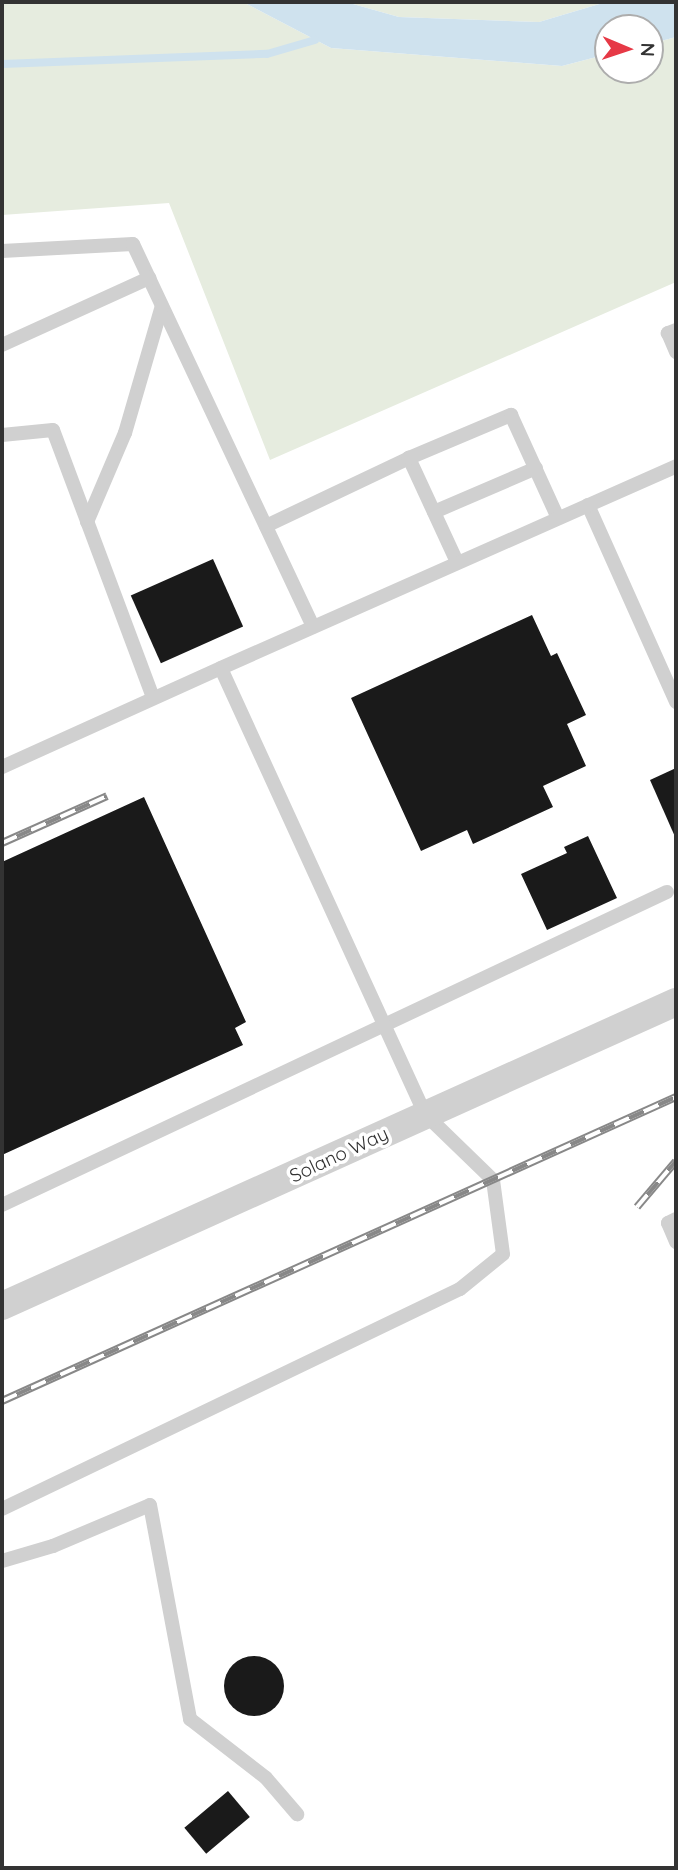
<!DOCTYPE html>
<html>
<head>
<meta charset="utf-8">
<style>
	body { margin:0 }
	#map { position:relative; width:678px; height:1870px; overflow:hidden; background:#fff; font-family:Quicksand,sans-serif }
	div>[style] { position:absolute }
	.green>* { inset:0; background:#e6ecdf }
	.water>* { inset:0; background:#cfe2ee }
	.stream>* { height:8px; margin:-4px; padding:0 4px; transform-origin:4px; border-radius:4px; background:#cfe2ee }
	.building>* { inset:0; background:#1a1a1a; transform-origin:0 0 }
	.round { border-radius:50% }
	.service>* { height:14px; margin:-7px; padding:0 7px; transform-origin:7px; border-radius:7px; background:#d0d0d0 }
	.minor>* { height:28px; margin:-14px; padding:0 14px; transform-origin:14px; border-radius:14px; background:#d0d0d0 }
	.rail>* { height:8px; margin-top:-4px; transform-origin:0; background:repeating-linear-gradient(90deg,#fff 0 16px,#888 0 32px); box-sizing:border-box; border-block:2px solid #888 }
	span { translate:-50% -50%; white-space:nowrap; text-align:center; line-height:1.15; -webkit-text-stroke:7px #fff; paint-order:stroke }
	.street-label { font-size:19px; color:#333 }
	.frame { position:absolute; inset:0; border:4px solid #333; pointer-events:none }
	.north { position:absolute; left:594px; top:14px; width:70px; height:70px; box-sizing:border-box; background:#fff; border:2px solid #adadad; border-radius:50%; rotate:92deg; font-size:19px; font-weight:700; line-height:28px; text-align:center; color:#333 }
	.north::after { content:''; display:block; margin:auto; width:24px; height:32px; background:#e63946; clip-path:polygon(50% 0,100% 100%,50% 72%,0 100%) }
</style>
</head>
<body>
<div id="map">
	<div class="green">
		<div style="clip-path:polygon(2px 2px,243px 2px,331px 48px,562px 66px,608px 54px,608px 70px,650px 70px,650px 44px,676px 37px,676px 282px,270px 460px,169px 203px,2px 215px)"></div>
		<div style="clip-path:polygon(346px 2px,606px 2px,539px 22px,399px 17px)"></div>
	</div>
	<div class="water">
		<div style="clip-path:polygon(243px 2px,346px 2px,399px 17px,539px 22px,606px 2px,676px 2px,676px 37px,650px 44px,650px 28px,608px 28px,608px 54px,562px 66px,331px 48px)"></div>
	</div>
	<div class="stream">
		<div style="left:2px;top:64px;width:265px;rotate:-2.2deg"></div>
		<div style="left:267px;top:54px;width:50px;rotate:-16.3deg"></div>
	</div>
	<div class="building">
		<div style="left:213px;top:559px;width:74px;height:90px;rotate:66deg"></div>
		<div style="clip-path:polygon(532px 615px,551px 656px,557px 653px,586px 715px,567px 724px,586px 766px,543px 786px,553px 807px,473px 844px,467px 830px,421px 851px,351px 698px)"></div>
		<div style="clip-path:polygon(676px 768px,676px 839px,650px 780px)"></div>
		<div style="clip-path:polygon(144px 797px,246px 1022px,235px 1028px,243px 1045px,2px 1155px,2px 862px)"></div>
		<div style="clip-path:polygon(588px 836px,617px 898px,547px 930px,521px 874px,567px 853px,564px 847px)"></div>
		<div class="round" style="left:224px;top:1656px;width:60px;height:60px"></div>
		<div style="left:228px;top:1791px;width:34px;height:57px;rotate:50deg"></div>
	</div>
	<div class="service">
		<div style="left:2px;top:251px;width:131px;rotate:-3.1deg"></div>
		<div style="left:133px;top:244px;width:423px;rotate:64.8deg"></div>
		<div style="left:676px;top:330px;width:9px;rotate:159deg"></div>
		<div style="left:668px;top:333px;width:21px;rotate:67deg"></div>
		<div style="left:2px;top:345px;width:162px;rotate:-24.5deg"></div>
		<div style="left:2px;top:435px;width:51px;rotate:-5.6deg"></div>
		<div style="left:53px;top:430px;width:286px;rotate:69.5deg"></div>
		<div style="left:588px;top:505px;width:216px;rotate:65.9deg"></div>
		<div style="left:434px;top:512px;width:111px;rotate:-23.3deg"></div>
		<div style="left:87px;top:522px;width:97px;rotate:-66.9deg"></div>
		<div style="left:125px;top:433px;width:132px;rotate:-73.8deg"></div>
		<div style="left:266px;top:526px;width:158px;rotate:-25.4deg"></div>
		<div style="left:457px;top:562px;width:115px;rotate:-114.8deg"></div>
		<div style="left:409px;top:458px;width:111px;rotate:-22.9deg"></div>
		<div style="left:511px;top:415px;width:113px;rotate:65.5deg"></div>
		<div style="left:2px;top:767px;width:240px;rotate:-24.3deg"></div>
		<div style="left:2px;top:1205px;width:735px;rotate:-25.21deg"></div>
		<div style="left:676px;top:1219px;width:9px;rotate:153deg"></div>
		<div style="left:668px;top:1223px;width:21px;rotate:67deg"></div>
		<div style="left:2px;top:1509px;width:508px;rotate:-25.66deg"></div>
		<div style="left:460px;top:1289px;width:55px;rotate:-39.1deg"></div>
		<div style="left:503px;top:1254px;width:75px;rotate:-97.7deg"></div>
		<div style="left:493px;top:1180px;width:95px;rotate:-135.9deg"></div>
		<div style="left:425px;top:1114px;width:490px;rotate:-114.6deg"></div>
		<div style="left:221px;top:668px;width:498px;rotate:-23.9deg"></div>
		<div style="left:2px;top:1561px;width:53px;rotate:-16.4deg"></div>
		<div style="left:53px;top:1546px;width:105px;rotate:-22.9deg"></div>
		<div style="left:150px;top:1505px;width:218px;rotate:79.4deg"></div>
		<div style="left:190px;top:1719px;width:96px;rotate:37.8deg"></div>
		<div style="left:266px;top:1778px;width:48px;rotate:49.3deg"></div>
	</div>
	<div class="minor">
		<div style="left:2px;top:1306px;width:739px;rotate:-24.28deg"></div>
	</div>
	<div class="rail">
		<div style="left:2px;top:843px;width:115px;rotate:-24.1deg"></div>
		<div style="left:637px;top:1207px;width:60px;rotate:-49.7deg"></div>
		<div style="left:2px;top:1401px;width:739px;rotate:-24.28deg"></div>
	</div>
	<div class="street-label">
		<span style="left:339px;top:1155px;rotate:-25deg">Solano Way</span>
	</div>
	<div class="frame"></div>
	<div class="north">N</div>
</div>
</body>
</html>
